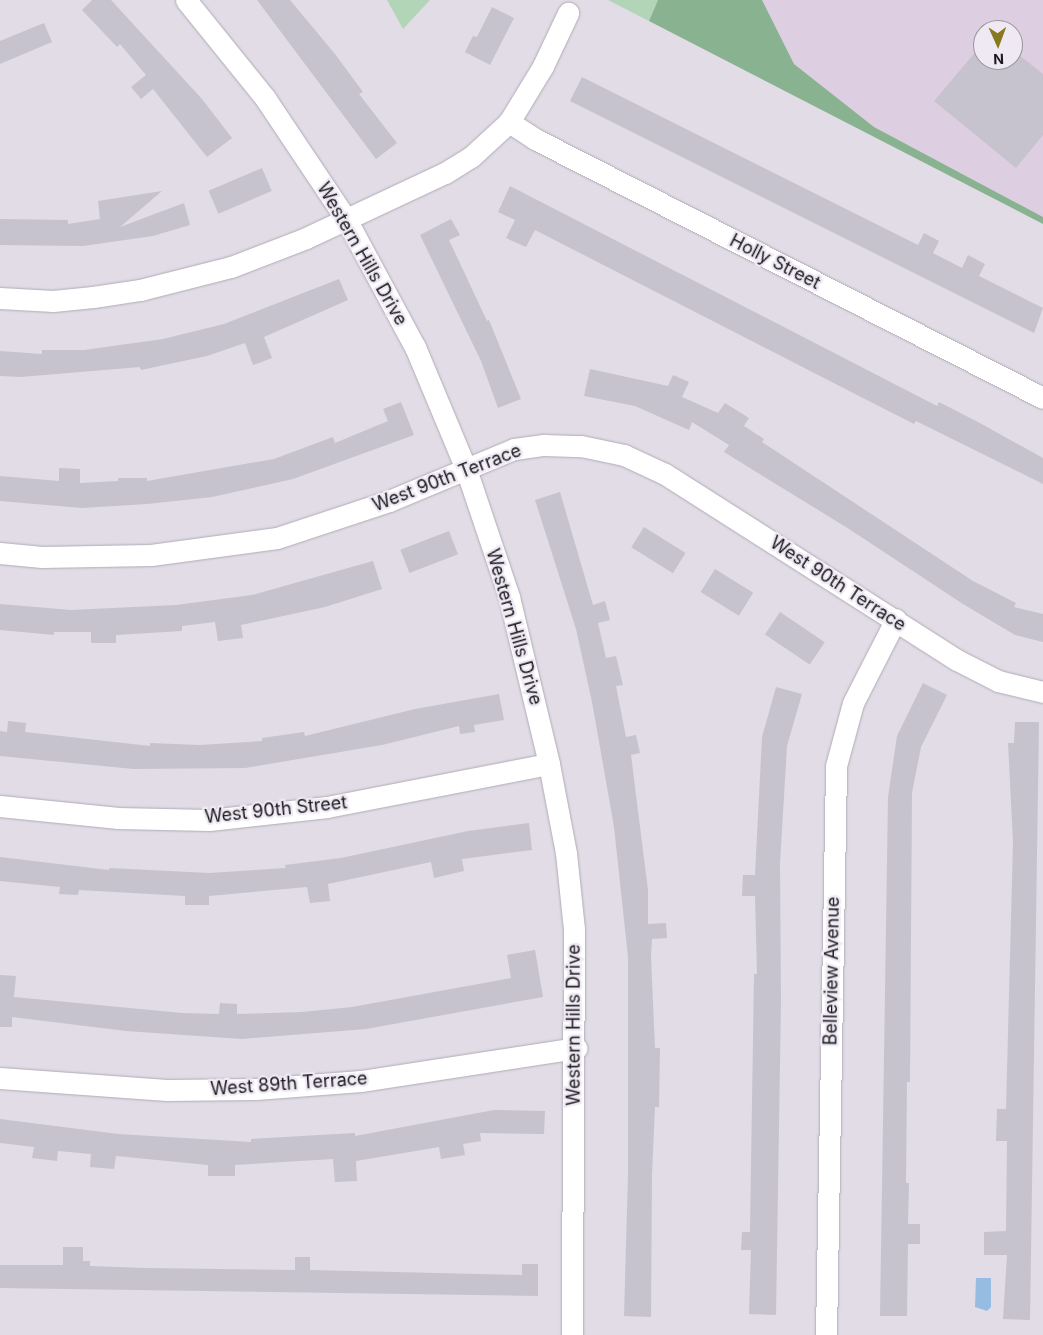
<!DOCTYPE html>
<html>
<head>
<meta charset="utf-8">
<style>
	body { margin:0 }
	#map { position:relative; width:1043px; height:1335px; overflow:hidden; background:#e1dce6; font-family:Inter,sans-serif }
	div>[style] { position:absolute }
	.commercial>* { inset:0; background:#decee1 }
	.green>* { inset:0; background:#b2d4b7 }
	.forest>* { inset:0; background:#88b290 }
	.water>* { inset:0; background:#97bce2 }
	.building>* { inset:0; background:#c6c3ce; transform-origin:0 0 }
	.roads { filter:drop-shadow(0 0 1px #b0abb5) drop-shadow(0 0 1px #b0abb5) }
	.minor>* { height:21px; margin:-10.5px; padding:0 10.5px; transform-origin:10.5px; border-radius:10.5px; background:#fff }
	span { translate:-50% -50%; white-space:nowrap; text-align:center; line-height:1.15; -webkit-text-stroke:4.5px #eee9f3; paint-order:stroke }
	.street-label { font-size:18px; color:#1b191d }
	.north { position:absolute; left:973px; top:20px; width:50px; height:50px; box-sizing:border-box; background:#eee9f3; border:1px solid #9a969d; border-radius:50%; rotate:178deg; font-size:14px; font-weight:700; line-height:20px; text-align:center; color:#1b191d }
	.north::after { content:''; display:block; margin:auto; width:18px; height:22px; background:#89791d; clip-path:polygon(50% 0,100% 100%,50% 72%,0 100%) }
</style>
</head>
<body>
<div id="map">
	<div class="commercial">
		<div style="clip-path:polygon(evenodd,762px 0,1043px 0,1043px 217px,874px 127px,794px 64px,762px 0,983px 30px,1013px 30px,1013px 60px,983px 60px,983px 30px)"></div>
	</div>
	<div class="green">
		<div style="clip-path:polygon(387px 0,430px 0,403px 29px)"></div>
		<div style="clip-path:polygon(608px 0,658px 0,649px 21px)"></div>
	</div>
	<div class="forest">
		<div style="clip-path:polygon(658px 0,762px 0,794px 64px,874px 127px,1043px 217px,1043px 224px,649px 21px)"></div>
	</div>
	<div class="water">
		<div style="clip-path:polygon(976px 1278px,991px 1278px,991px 1307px,987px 1311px,975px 1307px)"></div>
	</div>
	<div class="building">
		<div style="clip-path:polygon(92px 0,111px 0,202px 99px,232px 138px,207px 157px,153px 89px,141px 99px,131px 87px,146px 75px,120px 44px,117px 47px,82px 10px)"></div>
		<div style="clip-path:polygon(257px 0,290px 0,335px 54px,363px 92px,359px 94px,397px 143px,376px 159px)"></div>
		<div style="clip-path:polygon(492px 7px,514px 18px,490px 65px,465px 52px,473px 36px,477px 37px)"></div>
		<div style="clip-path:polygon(44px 23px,52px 42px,0 64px,0 41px)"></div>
		<div style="clip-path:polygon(983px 43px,983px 60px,1013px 60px,1013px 50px,1043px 74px,1043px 135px,1016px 168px,934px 101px)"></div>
		<div style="clip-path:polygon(582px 77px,918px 245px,924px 233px,939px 241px,933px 253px,962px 268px,968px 255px,985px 264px,979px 276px,1043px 308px,1034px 333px,570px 101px)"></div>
		<div style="left:262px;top:168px;width:25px;height:58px;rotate:67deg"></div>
		<div style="clip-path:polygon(510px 186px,937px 406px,939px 402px,978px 422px,1043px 458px,1043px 484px,916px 421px,914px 424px,861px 397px,535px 230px,526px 247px,506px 238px,515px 220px,498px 212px)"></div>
		<div style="clip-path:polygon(162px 191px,120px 227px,184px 203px,190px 225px,153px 236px,83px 246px,0 245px,0 219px,68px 220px,68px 224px,100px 219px,98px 201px)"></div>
		<div style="clip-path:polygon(451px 219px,460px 235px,449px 240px,487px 321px,489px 320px,521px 399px,498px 408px,481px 361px,420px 235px)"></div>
		<div style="clip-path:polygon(339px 279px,348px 300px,264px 337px,272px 358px,253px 365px,245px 343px,207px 356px,141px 370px,140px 367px,21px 377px,0 376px,0 351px,42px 354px,42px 350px,84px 350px,163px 339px,224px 324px)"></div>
		<div style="clip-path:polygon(590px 369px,668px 386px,673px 375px,689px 382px,682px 397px,718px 413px,725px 403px,749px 418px,744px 426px,764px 439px,762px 442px,973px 581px,1016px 603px,1014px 607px,1043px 614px,1043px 642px,1015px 635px,963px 604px,849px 529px,724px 452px,729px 445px,692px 422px,689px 430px,635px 406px,584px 396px)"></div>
		<div style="clip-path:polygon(401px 402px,414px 435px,293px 479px,212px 497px,147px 504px,82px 508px,0 501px,0 476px,59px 481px,59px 468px,80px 469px,80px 483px,118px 481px,118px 478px,147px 478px,147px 481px,274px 459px,333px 437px,335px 443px,388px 421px,383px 409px)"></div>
		<div style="clip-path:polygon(560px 492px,593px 605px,605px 601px,610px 620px,598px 623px,606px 658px,616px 656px,623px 685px,616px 686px,626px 737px,636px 735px,640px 753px,631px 755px,648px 890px,648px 924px,666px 923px,667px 938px,652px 939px,651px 956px,655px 1048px,660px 1048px,659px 1107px,655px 1107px,652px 1174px,651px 1317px,624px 1316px,628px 1174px,628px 957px,614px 827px,592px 702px,576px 629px,535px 500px)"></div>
		<div style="left:644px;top:527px;width:49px;height:24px;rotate:32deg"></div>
		<div style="left:449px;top:531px;width:25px;height:52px;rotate:69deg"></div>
		<div style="clip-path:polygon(373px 561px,382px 589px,325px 607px,241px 625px,243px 638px,218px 641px,215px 622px,182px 626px,182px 631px,116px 635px,116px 643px,91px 643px,91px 632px,54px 632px,54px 635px,0 630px,0 604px,71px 610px,176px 605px,252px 595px)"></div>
		<div style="left:715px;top:569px;width:45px;height:27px;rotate:32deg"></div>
		<div style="left:780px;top:612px;width:54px;height:27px;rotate:34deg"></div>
		<div style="clip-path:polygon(923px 683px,947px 695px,921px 747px,912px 793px,910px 1082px,907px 1082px,906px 1183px,909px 1183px,908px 1224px,920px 1224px,920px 1244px,908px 1244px,907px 1316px,880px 1316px,888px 797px,897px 736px)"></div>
		<div style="clip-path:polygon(776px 687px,802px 694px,787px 746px,780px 864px,781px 1000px,776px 1315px,749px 1314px,751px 1250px,741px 1250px,742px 1232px,750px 1232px,754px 974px,757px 974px,755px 896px,742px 896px,743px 875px,755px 875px,762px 737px)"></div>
		<div style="clip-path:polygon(499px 694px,504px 720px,474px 725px,475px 732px,460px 734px,459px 726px,382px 745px,245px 768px,134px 769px,0 756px,0 731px,7px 732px,8px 721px,26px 723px,25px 732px,150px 746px,150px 743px,200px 745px,262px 741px,262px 738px,304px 732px,305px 736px,415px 709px)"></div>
		<div style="clip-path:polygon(1015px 722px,1039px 722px,1030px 1320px,1003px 1319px,1007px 1255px,984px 1255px,984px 1232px,1006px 1231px,1007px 1141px,996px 1141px,997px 1109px,1006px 1109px,1013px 842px,1008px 743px,1014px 743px)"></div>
		<div style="clip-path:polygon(529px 823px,532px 850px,462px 859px,464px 871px,434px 878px,431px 862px,328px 884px,330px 901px,310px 903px,307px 887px,209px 896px,209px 905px,185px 905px,185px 896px,79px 890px,78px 895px,59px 894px,60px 887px,0 881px,0 857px,109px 870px,109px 868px,209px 873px,286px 868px,285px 865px,341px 858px,468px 831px)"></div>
		<div style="clip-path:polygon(535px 950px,543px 997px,366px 1029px,242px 1039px,126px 1031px,12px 1017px,12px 1027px,0 1027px,0 975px,16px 976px,14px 997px,182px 1013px,219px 1014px,220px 1003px,237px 1004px,237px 1014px,302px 1012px,352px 1007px,511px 978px,507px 955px)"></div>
		<div style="clip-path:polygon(494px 1110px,545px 1111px,544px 1134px,480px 1133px,481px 1141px,463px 1144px,465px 1155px,441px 1159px,439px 1147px,356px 1161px,357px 1181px,335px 1182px,333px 1159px,235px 1165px,235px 1176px,208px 1176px,208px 1165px,116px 1156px,114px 1169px,90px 1167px,91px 1154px,58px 1151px,57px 1161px,32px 1158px,34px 1147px,0 1143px,0 1119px,118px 1134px,251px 1142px,251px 1139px,355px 1133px,355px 1136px)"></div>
		<div style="clip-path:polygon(63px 1247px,83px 1247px,83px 1261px,90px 1261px,90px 1266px,146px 1268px,295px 1270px,295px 1257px,310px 1257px,310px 1270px,522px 1275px,522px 1264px,538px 1264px,538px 1296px,0 1288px,0 1265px,63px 1265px)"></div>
	</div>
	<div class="roads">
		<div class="minor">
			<div style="left:186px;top:0;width:126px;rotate:51.1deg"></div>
			<div style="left:265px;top:98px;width:146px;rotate:56.2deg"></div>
			<div style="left:346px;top:219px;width:145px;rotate:61.7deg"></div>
			<div style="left:415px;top:347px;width:132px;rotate:67.3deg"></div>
			<div style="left:466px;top:469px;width:135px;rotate:71.4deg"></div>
			<div style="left:509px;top:597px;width:172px;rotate:76.5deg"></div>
			<div style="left:549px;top:764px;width:91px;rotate:79.2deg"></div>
			<div style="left:566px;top:853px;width:76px;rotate:84deg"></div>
			<div style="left:574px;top:929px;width:406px;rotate:90.3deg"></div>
			<div style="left:509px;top:122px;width:31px;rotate:33deg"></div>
			<div style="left:535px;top:139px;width:570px;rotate:27.01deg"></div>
			<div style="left:0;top:298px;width:53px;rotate:3.2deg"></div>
			<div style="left:53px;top:301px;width:40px;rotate:-5.7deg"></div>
			<div style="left:93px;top:297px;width:48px;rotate:-8.5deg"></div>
			<div style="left:140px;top:290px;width:94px;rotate:-14.2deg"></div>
			<div style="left:231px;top:267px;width:80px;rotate:-21.1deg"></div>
			<div style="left:306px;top:238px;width:153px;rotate:-25.1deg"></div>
			<div style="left:445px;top:173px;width:31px;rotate:-32deg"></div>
			<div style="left:471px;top:157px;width:52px;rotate:-42.6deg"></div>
			<div style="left:509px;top:122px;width:66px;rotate:-58.7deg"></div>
			<div style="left:543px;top:66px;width:59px;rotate:-64.7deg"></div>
			<div style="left:0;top:553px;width:42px;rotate:5.4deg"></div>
			<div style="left:42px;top:557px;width:109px;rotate:-1.1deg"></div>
			<div style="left:151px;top:555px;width:127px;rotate:-7.7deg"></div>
			<div style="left:277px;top:538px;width:118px;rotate:-18.3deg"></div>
			<div style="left:389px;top:501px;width:135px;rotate:-22.6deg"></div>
			<div style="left:514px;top:449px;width:30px;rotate:-8deg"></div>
			<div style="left:544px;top:445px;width:37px;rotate:2deg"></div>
			<div style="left:581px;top:446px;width:44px;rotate:11.8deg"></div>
			<div style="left:624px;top:455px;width:45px;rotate:24.9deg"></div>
			<div style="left:665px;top:474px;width:346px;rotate:32.5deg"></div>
			<div style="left:957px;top:660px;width:46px;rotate:27.1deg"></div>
			<div style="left:998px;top:681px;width:46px;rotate:13.7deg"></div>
			<div style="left:0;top:806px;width:119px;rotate:5.8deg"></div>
			<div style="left:118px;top:818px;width:91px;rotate:1.3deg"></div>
			<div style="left:209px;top:820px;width:119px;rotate:-6.3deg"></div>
			<div style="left:327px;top:807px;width:226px;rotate:-11deg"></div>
			<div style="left:0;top:1078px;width:167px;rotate:4.1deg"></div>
			<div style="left:167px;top:1090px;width:89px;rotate:-0.6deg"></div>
			<div style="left:256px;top:1089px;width:105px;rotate:-4.4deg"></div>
			<div style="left:361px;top:1081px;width:218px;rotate:-8.7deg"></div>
			<div style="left:826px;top:1335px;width:569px;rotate:-88.99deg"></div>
			<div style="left:836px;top:766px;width:65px;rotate:-74.9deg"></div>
			<div style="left:853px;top:703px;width:94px;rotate:-62.9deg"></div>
		</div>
	</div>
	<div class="street-label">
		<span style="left:362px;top:254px;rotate:60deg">Western Hills Drive</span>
		<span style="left:775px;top:262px;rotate:27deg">Holly Street</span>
		<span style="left:447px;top:478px;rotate:-21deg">West 90th Terrace</span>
		<span style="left:838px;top:584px;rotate:33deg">West 90th Terrace</span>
		<span style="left:514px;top:627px;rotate:74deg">Western Hills Drive</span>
		<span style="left:276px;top:810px;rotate:-6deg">West 90th Street</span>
		<span style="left:832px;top:971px;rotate:-89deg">Belleview Avenue</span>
		<span style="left:574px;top:1025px;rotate:-90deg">Western Hills Drive</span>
		<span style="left:289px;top:1084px;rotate:-4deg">West 89th Terrace</span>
	</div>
	<div class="north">N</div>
</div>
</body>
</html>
